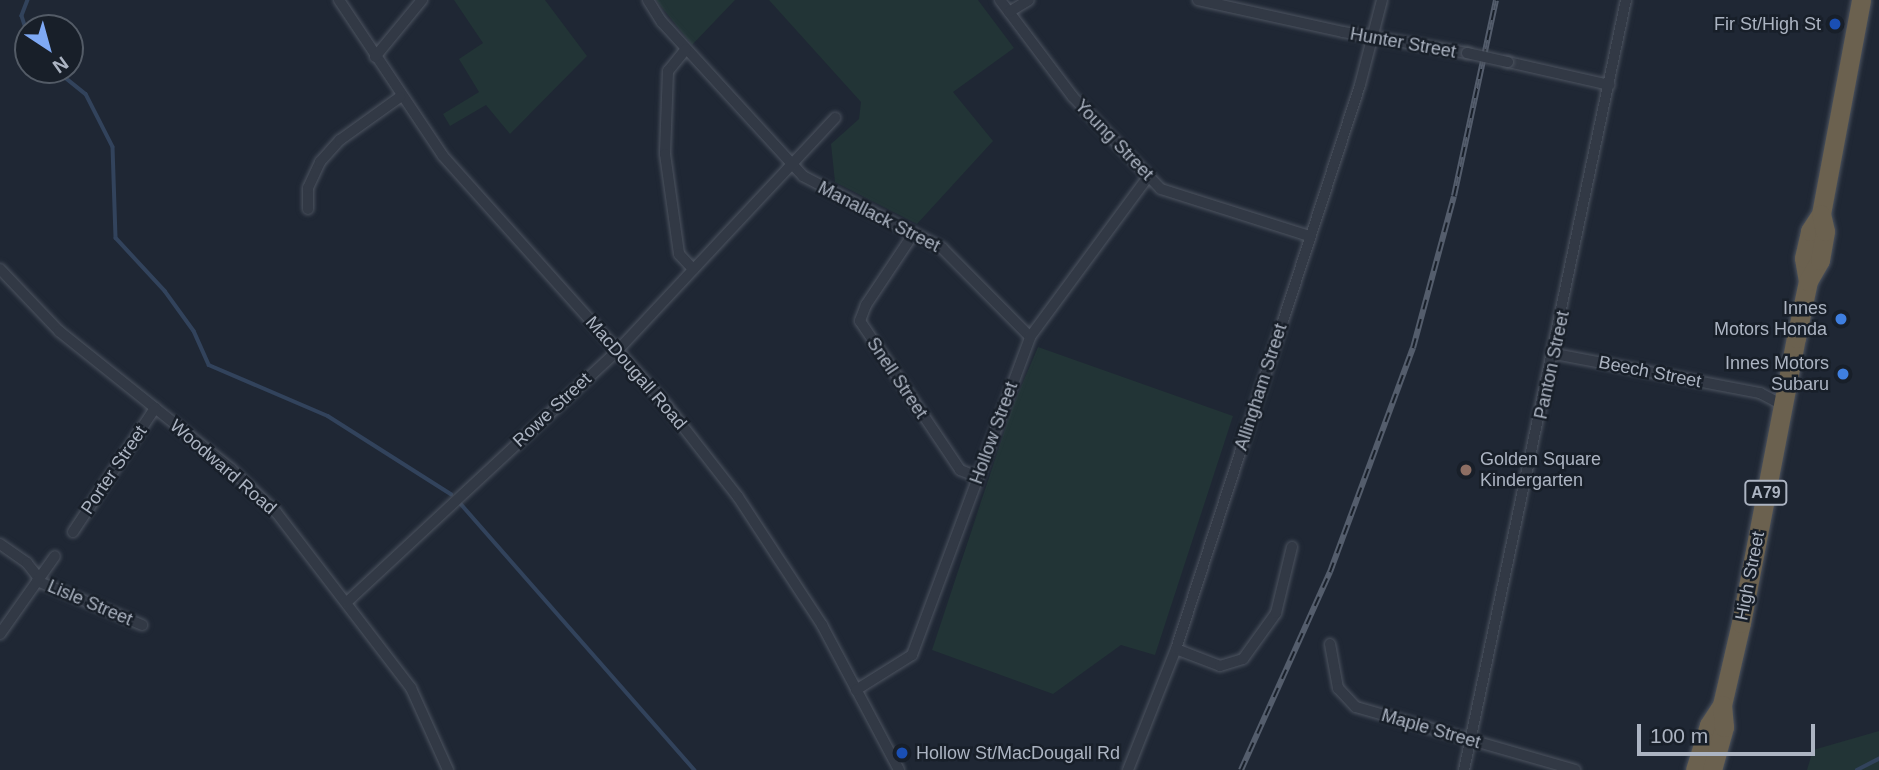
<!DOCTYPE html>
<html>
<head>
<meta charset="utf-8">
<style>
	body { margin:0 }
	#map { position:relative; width:1879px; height:770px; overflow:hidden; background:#1f2734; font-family:Arial,sans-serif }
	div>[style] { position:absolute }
	.green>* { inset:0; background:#223436 }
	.stream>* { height:3.5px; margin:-1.75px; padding:0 1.75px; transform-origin:1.75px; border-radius:1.75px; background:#32435c }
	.roads { filter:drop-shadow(0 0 2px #4d5460) drop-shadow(0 0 2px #4d5460) }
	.street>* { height:10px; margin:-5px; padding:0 5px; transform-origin:5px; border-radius:5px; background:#323945 }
	.highway>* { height:19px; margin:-9.5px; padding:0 9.5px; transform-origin:9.5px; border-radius:9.5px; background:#6b614f }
	.rail>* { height:6px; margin-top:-3px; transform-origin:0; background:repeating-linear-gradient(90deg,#181f29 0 10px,#545d6c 0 20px); box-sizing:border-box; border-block:2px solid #545d6c }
	.bridges { filter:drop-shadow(0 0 2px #4d5460) drop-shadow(0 0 2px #4d5460) }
	.street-bridge>* { height:10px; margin:-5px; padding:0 5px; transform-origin:5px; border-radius:5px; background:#323945 }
	.dots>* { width:19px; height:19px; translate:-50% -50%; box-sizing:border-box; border:4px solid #181f29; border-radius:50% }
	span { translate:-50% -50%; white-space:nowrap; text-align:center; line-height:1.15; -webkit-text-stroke:5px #181f29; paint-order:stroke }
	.shield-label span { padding:2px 5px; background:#181f29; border:2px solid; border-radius:5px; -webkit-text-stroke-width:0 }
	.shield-label { font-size:16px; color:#acb4c2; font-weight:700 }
	.poi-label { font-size:18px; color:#acb4c2 }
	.right { translate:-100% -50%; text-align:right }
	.left { translate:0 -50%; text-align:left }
	.street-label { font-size:18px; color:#acb4c2 }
	.north { position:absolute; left:14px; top:14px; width:70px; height:70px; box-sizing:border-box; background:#181f29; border:2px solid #535b66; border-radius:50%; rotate:144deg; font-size:19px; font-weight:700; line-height:28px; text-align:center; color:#acb4c2 }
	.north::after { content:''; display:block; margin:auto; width:24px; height:32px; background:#7ea9f5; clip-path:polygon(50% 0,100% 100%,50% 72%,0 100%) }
	.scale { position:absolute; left:1637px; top:724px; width:178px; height:32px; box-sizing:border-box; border:4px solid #acb4c2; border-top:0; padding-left:9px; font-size:21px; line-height:24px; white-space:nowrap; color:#acb4c2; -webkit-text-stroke:5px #181f29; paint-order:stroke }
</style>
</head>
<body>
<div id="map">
	<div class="green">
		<div style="clip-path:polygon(454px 0,545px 0,587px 56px,510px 134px,486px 105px,450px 126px,443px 114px,479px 92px,459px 59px,483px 43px)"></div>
		<div style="clip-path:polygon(656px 0,735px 0,692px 45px)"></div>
		<div style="clip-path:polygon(769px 0,978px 0,1014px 48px,953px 92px,993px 141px,917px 224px,835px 182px,831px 144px,859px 119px,861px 102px)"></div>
		<div style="clip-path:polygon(1038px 347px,1233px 416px,1155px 655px,1121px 645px,1053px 694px,932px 650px,1012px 408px)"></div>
		<div style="clip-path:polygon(1879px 731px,1879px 770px,1807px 770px,1813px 750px)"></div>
	</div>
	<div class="stream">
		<div style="left:28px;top:0;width:17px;rotate:111deg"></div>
		<div style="left:22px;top:16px;width:20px;rotate:72deg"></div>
		<div style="left:56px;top:70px;width:38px;rotate:39deg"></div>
		<div style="left:86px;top:94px;width:59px;rotate:63deg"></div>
		<div style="left:113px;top:147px;width:91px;rotate:88.1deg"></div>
		<div style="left:116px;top:238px;width:72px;rotate:47.2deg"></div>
		<div style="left:165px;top:291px;width:49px;rotate:54.1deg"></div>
		<div style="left:194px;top:331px;width:37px;rotate:66deg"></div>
		<div style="left:209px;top:365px;width:129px;rotate:23.2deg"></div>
		<div style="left:328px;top:416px;width:146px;rotate:32.4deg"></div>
		<div style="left:461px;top:504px;width:354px;rotate:48.7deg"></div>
		<div style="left:1857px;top:770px;width:25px;rotate:-27deg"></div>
	</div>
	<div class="roads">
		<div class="street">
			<div style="left:339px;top:0;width:187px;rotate:56.3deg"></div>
			<div style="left:443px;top:156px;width:336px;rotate:48.1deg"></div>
			<div style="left:667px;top:406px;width:115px;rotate:52deg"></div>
			<div style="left:738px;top:497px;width:153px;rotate:56.7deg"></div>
			<div style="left:822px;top:625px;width:164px;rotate:62deg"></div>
			<div style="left:648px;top:0;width:26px;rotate:58deg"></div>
			<div style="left:662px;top:22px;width:209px;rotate:47.5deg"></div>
			<div style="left:803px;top:176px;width:157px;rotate:27.4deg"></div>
			<div style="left:942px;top:248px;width:125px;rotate:45.3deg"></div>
			<div style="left:1000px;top:0;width:121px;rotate:53deg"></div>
			<div style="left:1073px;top:97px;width:127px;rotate:46.3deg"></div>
			<div style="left:1161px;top:189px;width:155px;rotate:17.6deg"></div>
			<div style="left:1198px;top:0;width:148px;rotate:12.4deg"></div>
			<div style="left:1343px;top:32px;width:126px;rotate:9.6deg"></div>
			<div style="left:1009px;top:12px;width:23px;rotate:-31deg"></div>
			<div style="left:686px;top:49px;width:28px;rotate:129deg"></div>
			<div style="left:668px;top:71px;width:83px;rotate:92.1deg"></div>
			<div style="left:665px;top:154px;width:101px;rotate:82deg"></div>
			<div style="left:679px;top:254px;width:21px;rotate:47deg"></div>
			<div style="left:375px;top:57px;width:74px;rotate:-50.5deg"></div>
			<div style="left:1508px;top:62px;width:104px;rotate:12.8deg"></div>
			<div style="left:308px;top:209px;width:21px;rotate:-90deg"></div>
			<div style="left:308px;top:188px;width:29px;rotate:-65deg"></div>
			<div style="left:320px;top:162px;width:30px;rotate:-48deg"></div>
			<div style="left:340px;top:140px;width:74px;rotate:-35.6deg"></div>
			<div style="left:914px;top:233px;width:87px;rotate:123.7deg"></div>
			<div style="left:866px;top:305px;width:17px;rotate:111deg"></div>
			<div style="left:860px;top:321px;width:179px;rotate:56.1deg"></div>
			<div style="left:960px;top:470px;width:19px;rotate:21deg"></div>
			<div style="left:0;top:269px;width:86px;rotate:46.4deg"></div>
			<div style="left:59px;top:331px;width:221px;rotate:38.7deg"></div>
			<div style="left:231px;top:469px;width:62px;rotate:43.7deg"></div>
			<div style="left:276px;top:512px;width:222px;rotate:52.5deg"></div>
			<div style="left:411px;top:688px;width:90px;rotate:65.7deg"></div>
			<div style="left:1555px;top:354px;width:209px;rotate:10.8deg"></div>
			<div style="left:1760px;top:393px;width:26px;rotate:28deg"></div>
			<div style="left:73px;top:532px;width:149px;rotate:-56.5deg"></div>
			<div style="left:0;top:544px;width:33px;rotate:35deg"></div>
			<div style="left:27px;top:563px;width:18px;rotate:52deg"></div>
			<div style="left:37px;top:581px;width:114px;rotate:22.7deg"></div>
			<div style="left:347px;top:602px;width:370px;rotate:-42.9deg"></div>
			<div style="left:618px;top:350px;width:318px;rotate:-46.9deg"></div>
			<div style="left:0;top:634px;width:95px;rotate:-54.8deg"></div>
			<div style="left:1330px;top:644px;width:45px;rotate:79.7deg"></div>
			<div style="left:1338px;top:688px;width:26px;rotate:47deg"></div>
			<div style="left:1356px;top:707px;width:228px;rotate:16deg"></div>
			<div style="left:1176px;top:649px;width:47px;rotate:21.1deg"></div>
			<div style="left:1220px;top:666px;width:24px;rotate:-17deg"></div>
			<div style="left:1243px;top:659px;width:57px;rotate:-54.3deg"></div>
			<div style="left:1276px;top:613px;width:68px;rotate:-76.4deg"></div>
			<div style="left:856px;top:690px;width:66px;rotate:-32deg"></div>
			<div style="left:912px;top:655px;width:339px;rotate:-69.6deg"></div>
			<div style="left:1030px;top:337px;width:199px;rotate:-53.6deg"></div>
			<div style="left:1128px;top:770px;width:130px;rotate:-68.4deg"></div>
			<div style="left:1176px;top:649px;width:593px;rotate:-71.93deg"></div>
			<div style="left:1360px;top:85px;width:88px;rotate:-75.5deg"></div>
			<div style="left:1464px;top:770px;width:787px;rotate:-78.12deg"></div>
		</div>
		<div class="highway">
			<div style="left:1808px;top:281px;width:23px;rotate:-100deg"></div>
			<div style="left:1804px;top:258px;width:28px;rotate:-77deg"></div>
			<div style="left:1810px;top:231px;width:20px;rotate:-57deg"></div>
			<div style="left:1821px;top:214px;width:218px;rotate:-79.4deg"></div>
			<div style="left:1695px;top:770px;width:47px;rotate:-72.7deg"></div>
			<div style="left:1709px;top:725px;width:24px;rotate:-57deg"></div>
			<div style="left:1722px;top:705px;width:84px;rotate:-77deg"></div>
			<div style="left:1741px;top:623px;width:290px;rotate:-79.1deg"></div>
			<div style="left:1796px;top:338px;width:58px;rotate:-78.1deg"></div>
			<div style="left:1808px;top:281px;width:24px;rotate:-60deg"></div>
			<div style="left:1820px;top:260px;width:29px;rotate:-80deg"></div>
			<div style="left:1825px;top:231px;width:17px;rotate:-103deg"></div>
			<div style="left:1712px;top:770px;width:45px;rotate:-74.4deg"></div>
			<div style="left:1724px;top:727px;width:22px;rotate:-95deg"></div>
		</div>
	</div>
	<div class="rail">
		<div style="left:1241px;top:770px;width:217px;rotate:-65.8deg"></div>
		<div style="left:1330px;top:572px;width:239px;rotate:-69.7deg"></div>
		<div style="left:1413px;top:348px;width:157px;rotate:-74.9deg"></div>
		<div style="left:1454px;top:196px;width:200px;rotate:-77.9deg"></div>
	</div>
	<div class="bridges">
		<div class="street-bridge">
			<div style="left:1467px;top:53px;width:42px;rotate:12.4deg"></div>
		</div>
	</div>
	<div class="dots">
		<div style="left:1835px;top:24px;background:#1a4fb4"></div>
		<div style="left:1841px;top:319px;background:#3f7fe0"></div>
		<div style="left:1843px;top:374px;background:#3f7fe0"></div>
		<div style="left:1466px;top:470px;background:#8d6e63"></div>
		<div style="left:902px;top:753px;background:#1a4fb4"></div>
	</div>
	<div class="shield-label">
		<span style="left:1766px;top:493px">A79</span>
	</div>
	<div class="poi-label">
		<span class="right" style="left:1821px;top:24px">Fir St/High St</span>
		<span class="right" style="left:1827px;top:319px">Innes<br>Motors Honda</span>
		<span class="right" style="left:1829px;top:374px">Innes Motors<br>Subaru</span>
		<span class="left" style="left:1480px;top:470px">Golden Square<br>Kindergarten</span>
		<span class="left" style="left:916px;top:753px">Hollow St/MacDougall Rd</span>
	</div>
	<div class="street-label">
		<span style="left:1403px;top:43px;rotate:10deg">Hunter Street</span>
		<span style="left:1114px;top:140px;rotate:46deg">Young Street</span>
		<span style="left:879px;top:217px;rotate:27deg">Manallack Street</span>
		<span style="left:1552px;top:365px;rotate:-78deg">Panton Street</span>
		<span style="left:1650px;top:372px;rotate:11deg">Beech Street</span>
		<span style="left:636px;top:373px;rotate:49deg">MacDougall Road</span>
		<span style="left:897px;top:378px;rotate:56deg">Snell Street</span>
		<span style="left:1261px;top:387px;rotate:-72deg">Allingham Street</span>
		<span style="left:552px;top:410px;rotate:-43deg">Rowe Street</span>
		<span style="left:994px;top:433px;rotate:-70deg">Hollow Street</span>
		<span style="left:223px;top:467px;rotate:41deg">Woodward Road</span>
		<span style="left:114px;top:470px;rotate:-56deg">Porter Street</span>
		<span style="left:1750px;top:576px;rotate:-79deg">High Street</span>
		<span style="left:90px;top:603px;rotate:23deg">Lisle Street</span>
		<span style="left:1431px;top:729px;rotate:16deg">Maple Street</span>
	</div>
	<div class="north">N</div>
	<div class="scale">100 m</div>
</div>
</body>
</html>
